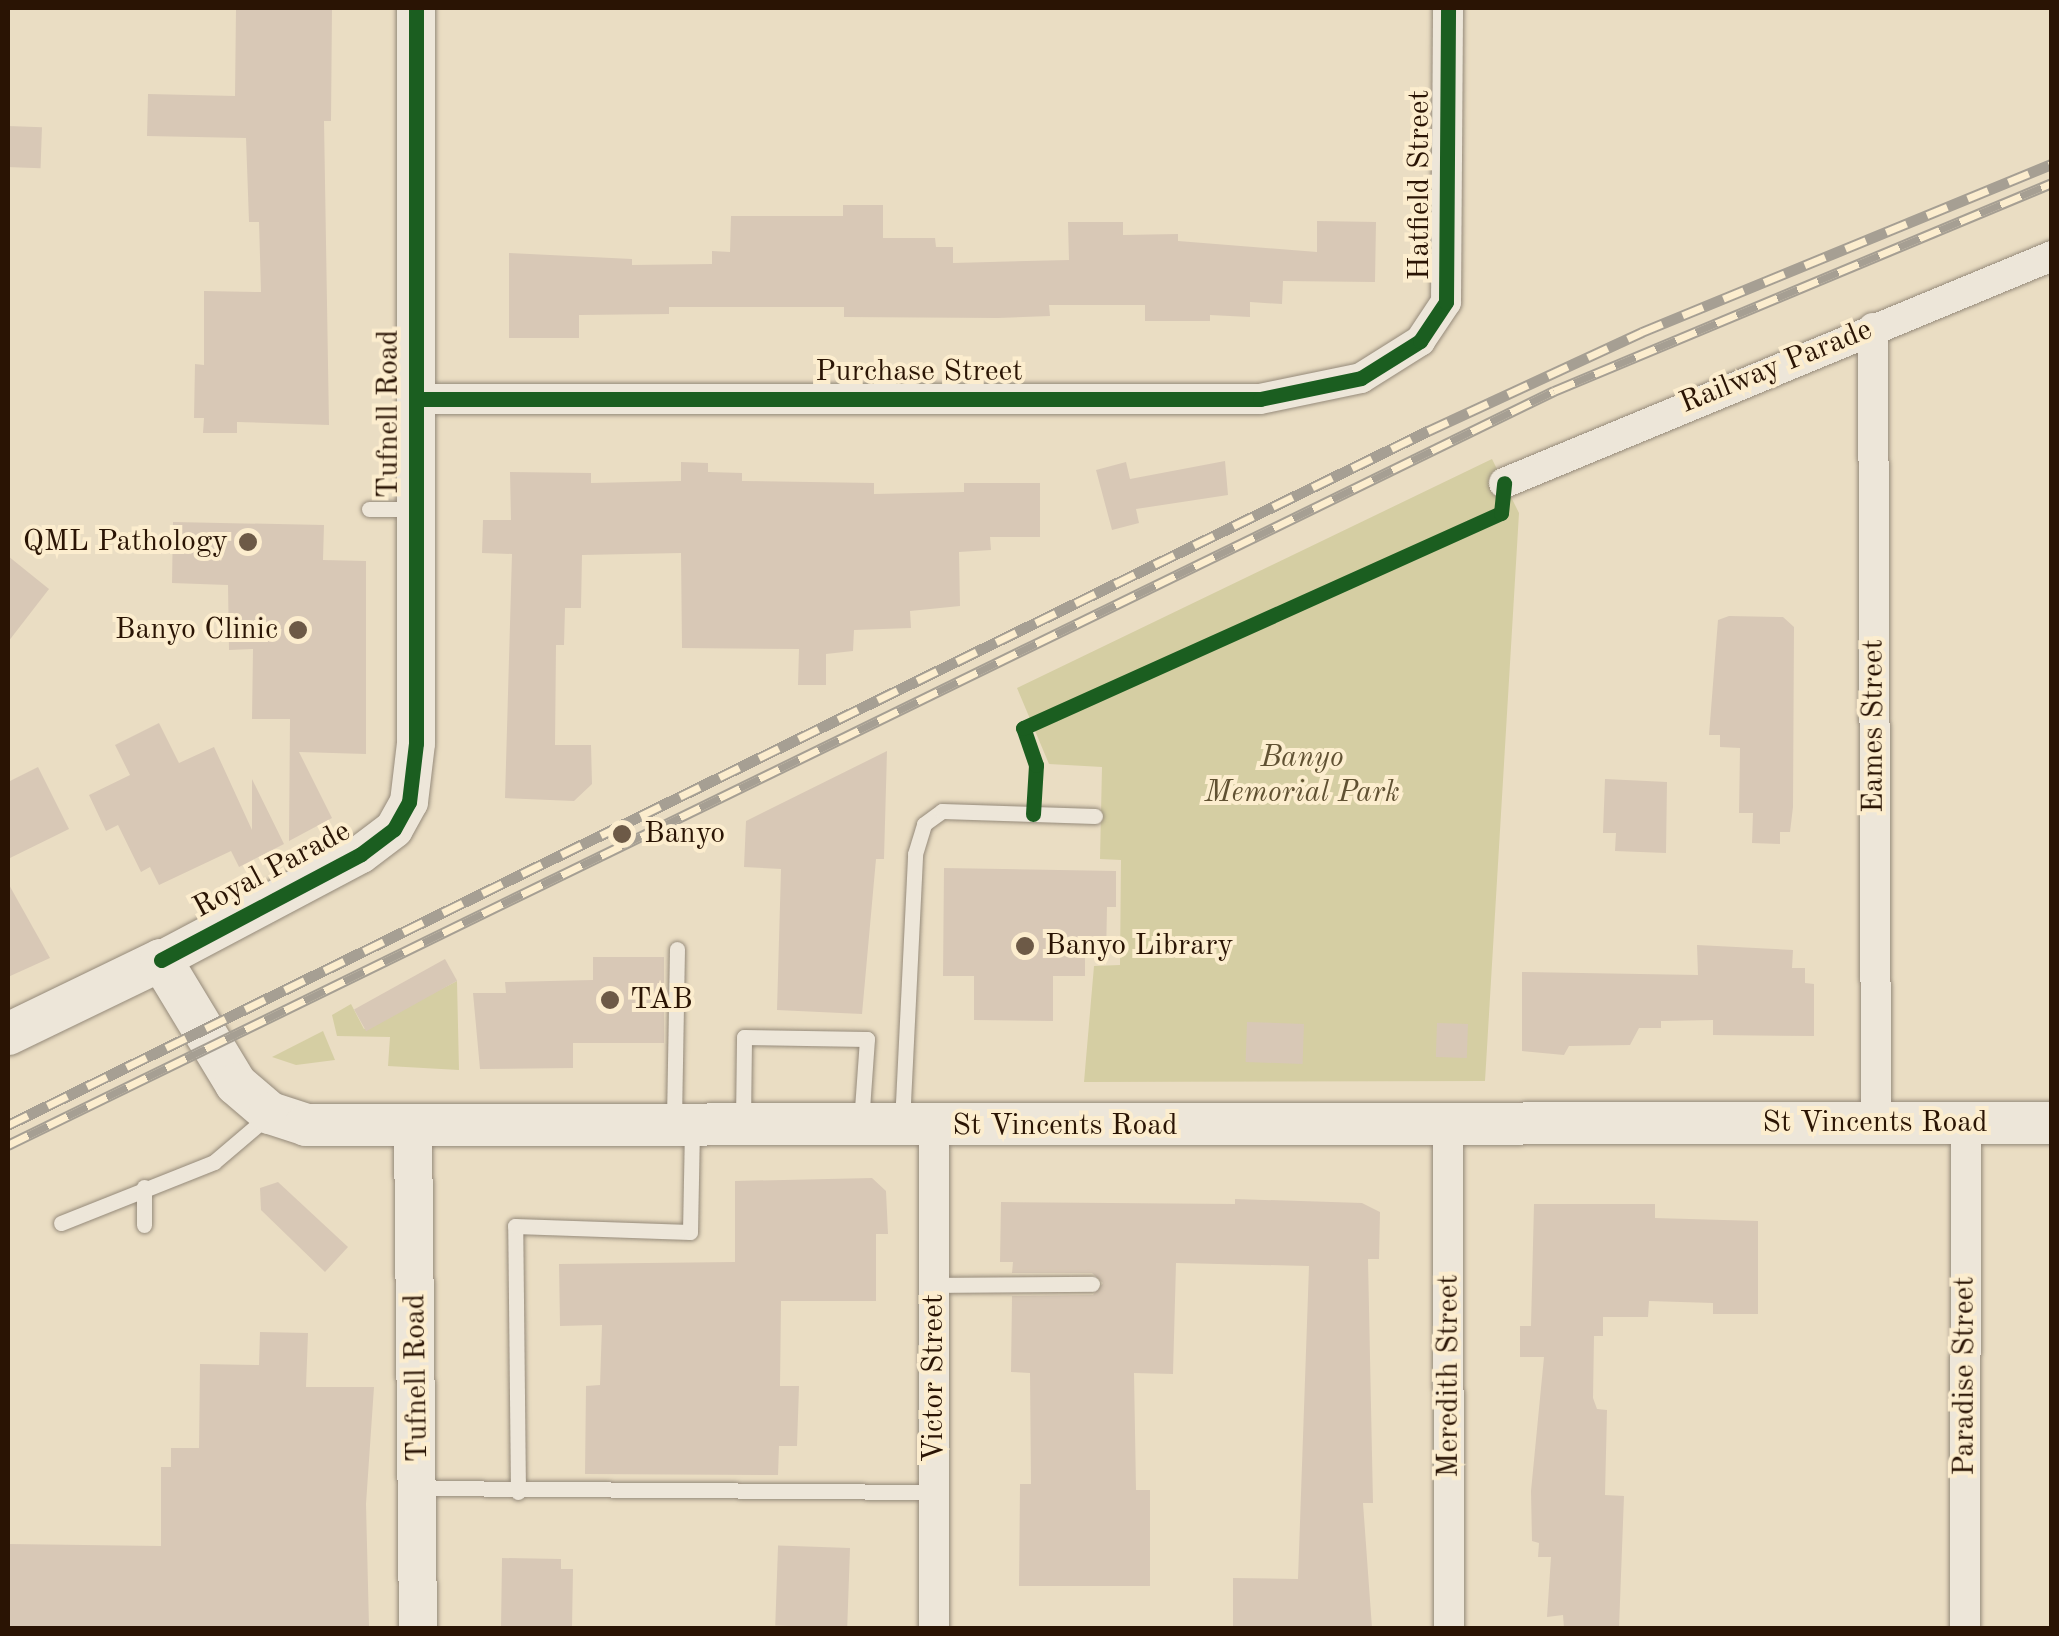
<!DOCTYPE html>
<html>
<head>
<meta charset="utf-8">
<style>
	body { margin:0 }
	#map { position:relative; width:2059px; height:1636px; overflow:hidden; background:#eaddc3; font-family:"Old Standard TT",serif }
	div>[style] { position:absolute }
	.green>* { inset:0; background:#d5cea3 }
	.building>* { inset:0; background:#d8c8b6; transform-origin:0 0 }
	.roads { filter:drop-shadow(0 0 2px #958a7a) drop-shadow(0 0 2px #958a7a) }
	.service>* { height:15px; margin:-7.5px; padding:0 7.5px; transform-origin:7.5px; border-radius:7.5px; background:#ede6d9 }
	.minor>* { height:30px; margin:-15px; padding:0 15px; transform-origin:15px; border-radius:15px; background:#ede6d9 }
	.tertiary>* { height:38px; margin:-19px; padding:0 19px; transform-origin:19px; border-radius:19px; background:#ede6d9 }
	.secondary>* { height:42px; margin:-21px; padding:0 21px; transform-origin:21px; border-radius:21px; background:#ede6d9 }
	.rail>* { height:11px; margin-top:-5.5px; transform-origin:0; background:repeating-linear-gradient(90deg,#fcedce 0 22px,#a69f93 0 44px); box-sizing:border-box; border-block:2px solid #a69f93 }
	.cycleway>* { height:15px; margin:-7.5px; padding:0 7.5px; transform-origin:7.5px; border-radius:7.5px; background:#1b5e20 }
	.dots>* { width:28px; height:28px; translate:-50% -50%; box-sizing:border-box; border:5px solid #fcedce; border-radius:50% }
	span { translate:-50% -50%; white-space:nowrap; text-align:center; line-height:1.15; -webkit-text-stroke:8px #fcedce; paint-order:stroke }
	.street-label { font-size:30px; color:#2a1404 }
	.poi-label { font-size:30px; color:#2a1404 }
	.right { translate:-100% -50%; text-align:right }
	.left { translate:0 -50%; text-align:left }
	.park-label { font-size:30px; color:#605132; font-style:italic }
	.frame { position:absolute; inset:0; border:10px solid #2a1404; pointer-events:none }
</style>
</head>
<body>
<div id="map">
	<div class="green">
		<div style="clip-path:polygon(1492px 459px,1519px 513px,1485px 1081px,1084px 1082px,1094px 966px,1120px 965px,1121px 860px,1100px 859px,1102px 767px,1049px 764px,1017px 688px)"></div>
		<div style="clip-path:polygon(457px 981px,459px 1070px,388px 1066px,390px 1037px,337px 1036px,332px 1015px,351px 1004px,364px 1029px)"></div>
		<div style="clip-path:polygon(323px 1031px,335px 1060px,296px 1065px,272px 1057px)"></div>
	</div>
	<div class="building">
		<div style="clip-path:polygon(236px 8px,332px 8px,331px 121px,324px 121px,329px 425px,237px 422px,237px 433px,203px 433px,204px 418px,194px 418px,195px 364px,204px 365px,204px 291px,261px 292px,259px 222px,249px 222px,246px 138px,147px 136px,148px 94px,235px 96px)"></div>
		<div style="left:8px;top:126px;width:34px;height:41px;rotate:2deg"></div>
		<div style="clip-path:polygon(843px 205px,883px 205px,883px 238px,935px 238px,936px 247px,953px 247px,953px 263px,1069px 260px,1068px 222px,1123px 222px,1123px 235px,1178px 234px,1178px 241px,1317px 252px,1317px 221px,1376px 222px,1375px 282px,1283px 281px,1282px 304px,1250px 302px,1250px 317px,1210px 315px,1210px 321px,1145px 321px,1145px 305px,1049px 305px,1050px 316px,998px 318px,844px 317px,844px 307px,669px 307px,669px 314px,579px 315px,579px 338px,509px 338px,509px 253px,632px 259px,632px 265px,712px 264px,712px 251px,730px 252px,731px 216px,843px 216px)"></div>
		<div style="clip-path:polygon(1225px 461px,1228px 495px,1136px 509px,1139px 523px,1112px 530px,1096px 470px,1126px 462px,1130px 479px)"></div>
		<div style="clip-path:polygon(681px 462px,708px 463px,708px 472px,742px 473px,742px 481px,874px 483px,874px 494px,964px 492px,964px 483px,1040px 483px,1040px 537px,990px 537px,991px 550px,959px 552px,960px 606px,910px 611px,911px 628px,854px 630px,853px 651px,826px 654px,826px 685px,798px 685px,799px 649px,682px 648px,681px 553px,582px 555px,581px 608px,565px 608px,564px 645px,556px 645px,555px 745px,591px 745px,592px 784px,574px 801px,505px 798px,512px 554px,482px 553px,483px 520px,511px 520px,510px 472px,591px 473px,591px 483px,681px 481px)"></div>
		<div style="clip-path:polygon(173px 522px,324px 525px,323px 560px,366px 561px,366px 754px,299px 752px,332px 818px,289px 841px,290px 719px,252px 719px,253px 649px,229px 650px,228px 585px,172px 583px)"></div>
		<div style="clip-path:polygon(8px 556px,49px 589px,8px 642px)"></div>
		<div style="clip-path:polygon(1729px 616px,1783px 617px,1794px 627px,1793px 807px,1790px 832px,1780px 832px,1780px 844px,1752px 843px,1753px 813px,1739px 813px,1740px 748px,1720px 747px,1720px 735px,1709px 735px,1718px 620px)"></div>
		<div style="clip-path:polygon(159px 723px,179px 763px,214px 747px,252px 830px,252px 779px,284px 844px,239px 867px,231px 851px,159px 885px,150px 867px,141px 872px,118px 825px,106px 831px,89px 795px,130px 775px,115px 745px)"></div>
		<div style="clip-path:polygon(887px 751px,884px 859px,876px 859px,862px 1014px,777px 1010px,781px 869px,744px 867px,746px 821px)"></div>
		<div style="clip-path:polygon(38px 767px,69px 829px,8px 859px,8px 782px)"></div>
		<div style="clip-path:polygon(1605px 779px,1667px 782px,1666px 853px,1615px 851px,1616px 833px,1603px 833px)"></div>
		<div style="clip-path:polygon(944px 868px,1116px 871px,1116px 907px,1107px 907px,1106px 958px,1085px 957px,1085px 976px,1053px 976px,1053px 1021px,974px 1020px,974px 976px,943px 976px)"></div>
		<div style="clip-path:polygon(8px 883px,50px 958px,8px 977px)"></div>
		<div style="clip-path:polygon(1697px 945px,1793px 950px,1792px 968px,1805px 968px,1805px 983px,1814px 984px,1814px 1036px,1713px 1035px,1713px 1020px,1661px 1021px,1661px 1028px,1639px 1028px,1630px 1045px,1569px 1046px,1564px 1055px,1522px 1051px,1522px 972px,1698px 975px)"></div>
		<div style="clip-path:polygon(593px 957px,664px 957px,664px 1043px,573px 1043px,573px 1068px,480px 1069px,473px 993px,506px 993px,505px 982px,593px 980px)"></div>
		<div style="left:445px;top:959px;width:25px;height:104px;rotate:61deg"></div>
		<div style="left:1247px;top:1022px;width:57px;height:40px;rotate:2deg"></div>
		<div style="left:1437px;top:1023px;width:31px;height:34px;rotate:2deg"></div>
		<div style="clip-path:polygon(872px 1178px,886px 1191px,888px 1234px,876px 1234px,876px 1301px,781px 1301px,780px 1386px,799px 1386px,797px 1446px,779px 1446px,778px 1475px,585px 1474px,586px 1386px,600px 1385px,602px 1325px,560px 1326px,559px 1264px,735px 1262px,735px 1181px)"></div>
		<div style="clip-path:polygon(278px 1182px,348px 1247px,325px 1272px,261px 1210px,260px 1188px)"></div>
		<div style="clip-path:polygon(1235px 1199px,1362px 1203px,1380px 1212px,1379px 1259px,1368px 1259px,1373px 1503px,1363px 1503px,1372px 1628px,1233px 1628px,1233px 1578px,1298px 1579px,1309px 1266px,1176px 1263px,1173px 1374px,1134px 1373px,1136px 1490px,1150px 1490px,1150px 1586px,1019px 1586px,1020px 1484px,1031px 1484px,1030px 1373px,1011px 1372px,1012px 1296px,1093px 1295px,1103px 1283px,1092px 1273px,1012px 1273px,1013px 1262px,1000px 1262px,1001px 1202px,1235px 1204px)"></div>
		<div style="clip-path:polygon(1534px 1204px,1655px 1204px,1655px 1218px,1758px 1221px,1758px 1314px,1713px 1314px,1713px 1303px,1649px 1301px,1648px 1317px,1603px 1317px,1603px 1336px,1594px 1336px,1593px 1398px,1597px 1409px,1607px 1410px,1605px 1495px,1624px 1496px,1619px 1628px,1564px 1628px,1563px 1615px,1547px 1617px,1551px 1557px,1538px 1557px,1539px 1543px,1532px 1541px,1531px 1491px,1544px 1357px,1520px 1357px,1520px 1326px,1531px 1326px)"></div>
		<div style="clip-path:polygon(260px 1332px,308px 1333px,306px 1387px,374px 1387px,366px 1504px,369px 1626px,8px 1628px,8px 1544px,161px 1546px,161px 1467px,171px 1467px,171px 1448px,199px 1448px,200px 1364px,259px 1365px)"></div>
		<div style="left:850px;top:1548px;width:80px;height:72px;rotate:92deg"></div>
		<div style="clip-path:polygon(502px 1558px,561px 1559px,561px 1569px,573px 1569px,572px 1628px,501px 1628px)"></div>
	</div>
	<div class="roads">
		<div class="service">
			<div style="left:369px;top:509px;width:46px"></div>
			<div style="left:674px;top:1120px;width:171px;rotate:-89deg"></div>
			<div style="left:743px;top:1122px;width:85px;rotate:-89.3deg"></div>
			<div style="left:744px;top:1037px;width:123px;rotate:0.9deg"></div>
			<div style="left:867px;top:1039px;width:83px;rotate:94.1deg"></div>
			<div style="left:902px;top:1123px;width:269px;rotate:-87.2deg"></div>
			<div style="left:915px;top:854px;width:31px;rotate:-73deg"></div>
			<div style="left:924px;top:824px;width:22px;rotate:-36deg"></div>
			<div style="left:942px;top:811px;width:153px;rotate:1.9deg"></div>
			<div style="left:61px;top:1223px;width:165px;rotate:-21.7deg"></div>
			<div style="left:214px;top:1162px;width:71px;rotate:-40.4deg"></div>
			<div style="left:144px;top:1225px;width:38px;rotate:-90deg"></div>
			<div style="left:933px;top:1285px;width:159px;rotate:-0.4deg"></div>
			<div style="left:419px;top:1488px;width:515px;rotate:0.45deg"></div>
			<div style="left:518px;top:1492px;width:266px;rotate:-90.6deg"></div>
			<div style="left:515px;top:1226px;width:175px;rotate:2deg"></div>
			<div style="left:690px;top:1232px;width:105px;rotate:-88.9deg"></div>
		</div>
		<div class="minor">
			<div style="left:1873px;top:328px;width:795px;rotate:89.78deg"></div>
			<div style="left:418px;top:399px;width:842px"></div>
			<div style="left:1260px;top:399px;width:103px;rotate:-11.7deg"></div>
			<div style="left:1361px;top:378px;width:70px;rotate:-32.1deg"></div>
			<div style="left:1420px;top:341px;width:47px;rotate:-56.3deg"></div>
			<div style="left:1446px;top:302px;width:294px;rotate:-89.6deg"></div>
			<div style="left:1504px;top:483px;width:593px;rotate:-22.5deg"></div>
			<div style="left:1448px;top:1124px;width:504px;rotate:89.89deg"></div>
			<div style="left:934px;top:1127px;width:501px;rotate:90deg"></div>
			<div style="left:1965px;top:1628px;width:505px;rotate:-89.89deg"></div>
		</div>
		<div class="tertiary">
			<div style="left:161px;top:960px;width:226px;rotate:-27.9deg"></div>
			<div style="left:361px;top:854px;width:41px;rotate:-37.1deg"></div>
			<div style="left:394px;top:829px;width:31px;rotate:-61deg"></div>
			<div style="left:409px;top:802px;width:59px;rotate:-83.2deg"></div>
			<div style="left:416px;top:743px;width:735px;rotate:-90deg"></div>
			<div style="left:413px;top:1127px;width:501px;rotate:89.43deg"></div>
		</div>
		<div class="secondary">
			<div style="left:8px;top:1034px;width:170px;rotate:-25.8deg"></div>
			<div style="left:161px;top:960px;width:145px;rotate:58.8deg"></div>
			<div style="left:236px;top:1084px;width:45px;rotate:40.5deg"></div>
			<div style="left:270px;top:1113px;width:38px;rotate:18deg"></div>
			<div style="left:306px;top:1125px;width:1746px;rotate:-0.07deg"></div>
		</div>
	</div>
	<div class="rail">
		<div style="left:8px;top:1125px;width:1581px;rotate:-26.05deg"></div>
		<div style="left:1428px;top:431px;width:236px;rotate:-24.8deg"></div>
		<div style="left:1642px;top:332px;width:443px;rotate:-22.3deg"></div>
		<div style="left:8px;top:1145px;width:1720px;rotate:-26deg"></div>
		<div style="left:1554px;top:391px;width:540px;rotate:-22.67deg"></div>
	</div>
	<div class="cycleway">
		<div style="left:418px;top:399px;width:842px"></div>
		<div style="left:1260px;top:399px;width:103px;rotate:-11.7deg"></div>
		<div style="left:1361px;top:378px;width:70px;rotate:-32.1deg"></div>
		<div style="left:1420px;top:341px;width:47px;rotate:-56.3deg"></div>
		<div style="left:1446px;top:302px;width:294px;rotate:-89.6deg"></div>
		<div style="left:1033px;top:814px;width:49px;rotate:-86.5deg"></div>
		<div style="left:1036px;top:765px;width:39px;rotate:-109deg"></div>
		<div style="left:1023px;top:728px;width:524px;rotate:-24.22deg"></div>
		<div style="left:1501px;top:513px;width:30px;rotate:-84deg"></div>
		<div style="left:161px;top:960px;width:226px;rotate:-27.9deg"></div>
		<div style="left:361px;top:854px;width:41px;rotate:-37.1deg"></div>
		<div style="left:394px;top:829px;width:31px;rotate:-61deg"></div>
		<div style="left:409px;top:802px;width:59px;rotate:-83.2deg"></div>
		<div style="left:416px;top:743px;width:735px;rotate:-90deg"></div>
	</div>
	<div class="dots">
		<div style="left:248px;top:542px;background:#6d5a47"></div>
		<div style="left:298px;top:630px;background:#6d5a47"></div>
		<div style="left:622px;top:834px;background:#6d5a47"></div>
		<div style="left:1025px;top:946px;background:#6d5a47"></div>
		<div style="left:610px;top:1000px;background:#6d5a47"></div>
	</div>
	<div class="street-label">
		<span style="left:1420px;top:185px;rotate:-90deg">Hatfield Street</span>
		<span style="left:1776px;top:367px;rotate:-22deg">Railway Parade</span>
		<span style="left:919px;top:372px">Purchase Street</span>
		<span style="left:389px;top:414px;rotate:-90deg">Tufnell Road</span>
		<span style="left:1874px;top:726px;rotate:-90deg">Eames Street</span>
		<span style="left:272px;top:870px;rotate:-28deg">Royal Parade</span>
		<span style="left:1875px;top:1123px">St Vincents Road</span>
		<span style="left:1065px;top:1126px">St Vincents Road</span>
		<span style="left:1449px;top:1376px;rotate:-90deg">Meredith Street</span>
		<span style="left:1965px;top:1376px;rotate:-90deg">Paradise Street</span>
		<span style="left:417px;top:1378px;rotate:-91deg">Tufnell Road</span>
		<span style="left:934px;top:1378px;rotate:-90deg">Victor Street</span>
	</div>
	<div class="poi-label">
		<span class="right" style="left:228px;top:542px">QML Pathology</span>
		<span class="right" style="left:278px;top:630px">Banyo Clinic</span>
		<span class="left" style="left:644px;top:834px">Banyo</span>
		<span class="left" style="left:1045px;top:946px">Banyo Library</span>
		<span class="left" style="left:630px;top:1000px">TAB</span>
	</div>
	<div class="park-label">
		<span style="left:1302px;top:775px">Banyo<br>Memorial Park</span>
	</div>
	<div class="frame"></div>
</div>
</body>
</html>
